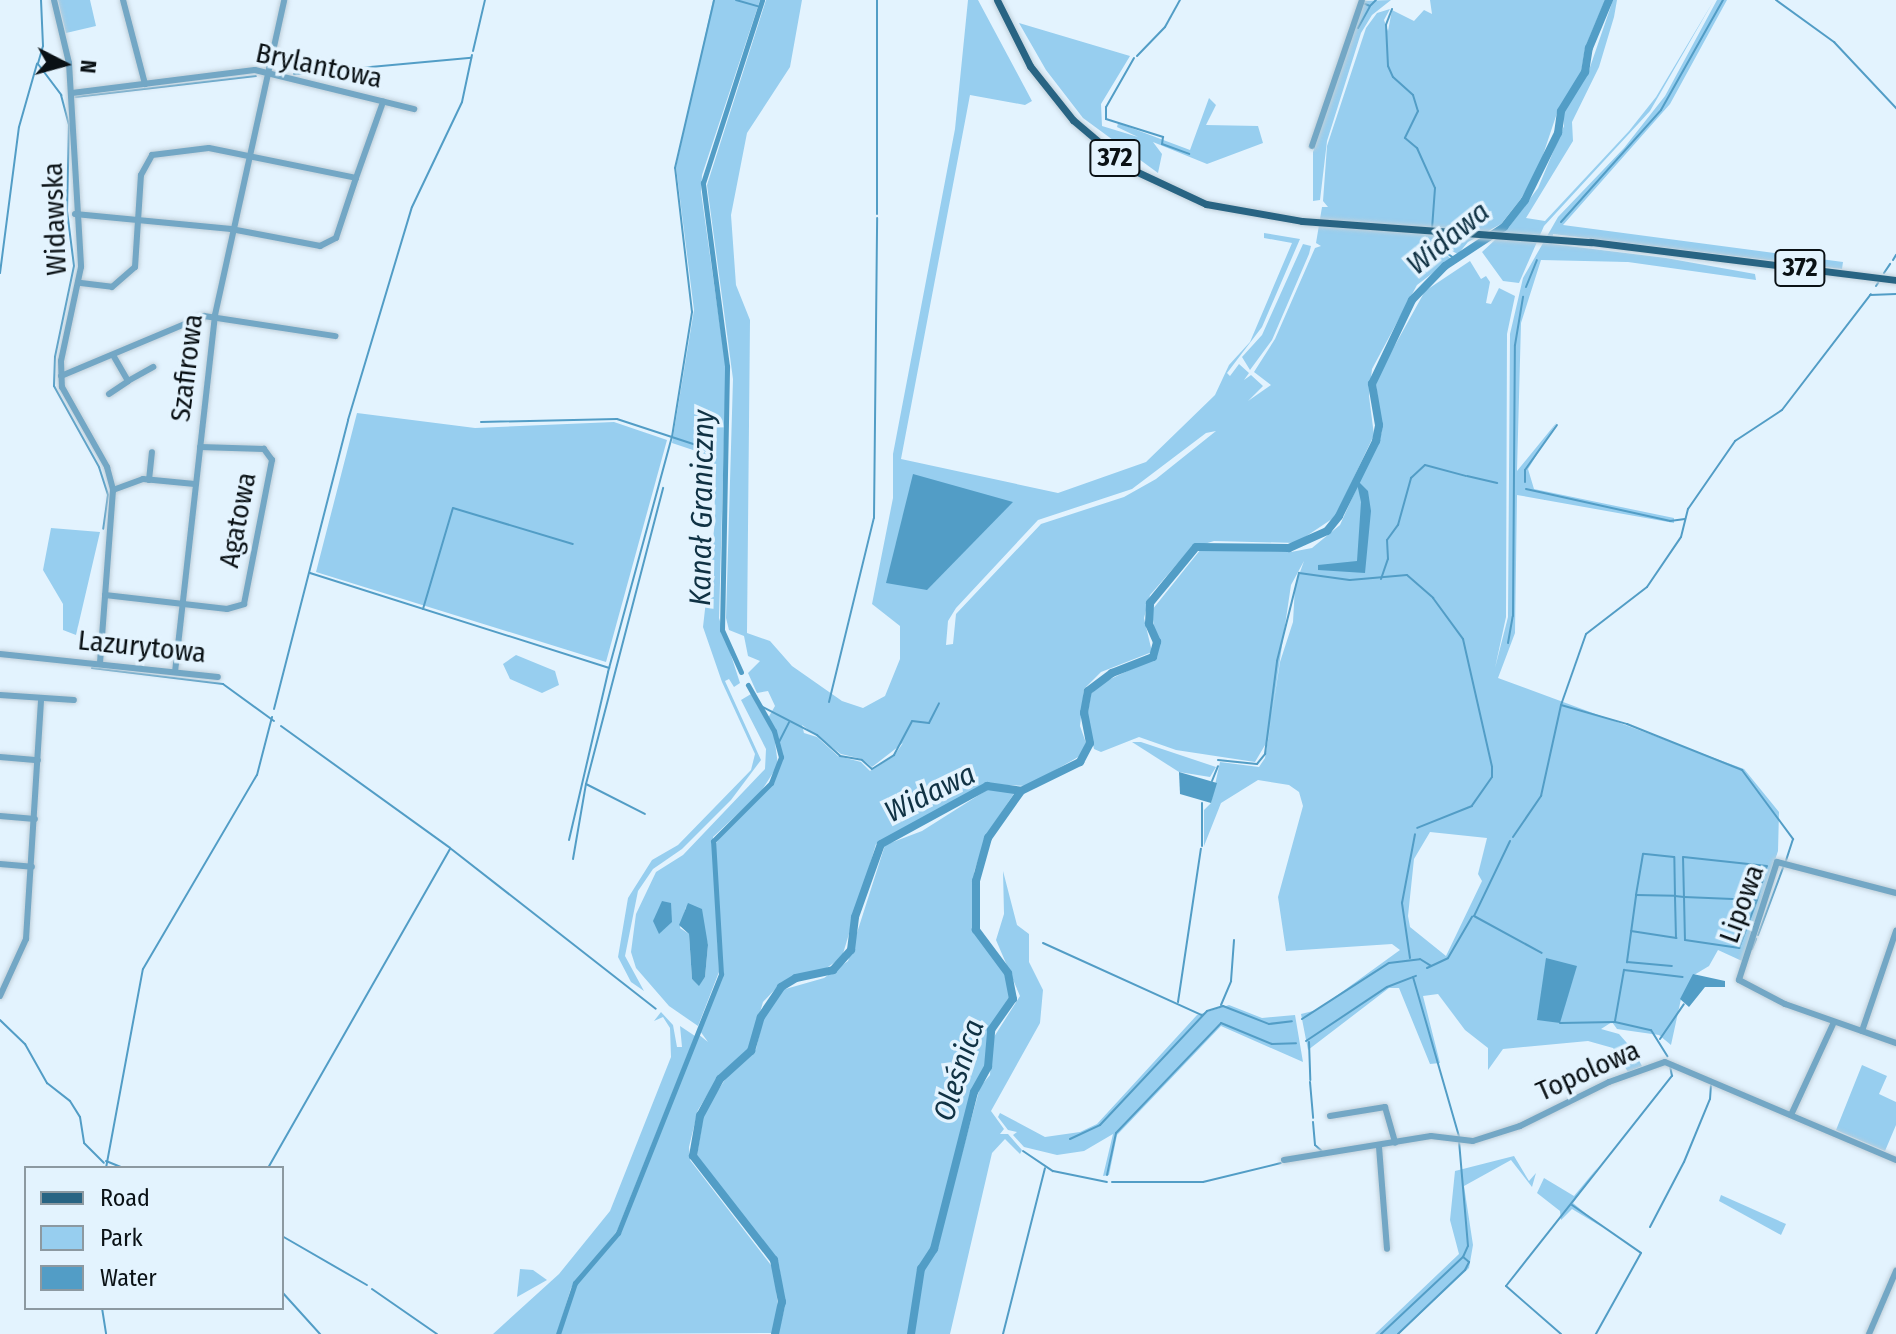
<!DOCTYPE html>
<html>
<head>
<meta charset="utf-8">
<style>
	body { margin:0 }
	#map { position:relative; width:1896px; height:1334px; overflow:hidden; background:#e3f3fe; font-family:"Fira Sans Condensed",sans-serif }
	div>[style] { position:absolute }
	.green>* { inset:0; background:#97ceef }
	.water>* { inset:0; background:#529dc6 }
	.stream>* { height:2px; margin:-1px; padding:0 1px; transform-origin:1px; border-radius:1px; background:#529dc6 }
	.canal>* { height:5px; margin:-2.5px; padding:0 2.5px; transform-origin:2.5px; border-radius:2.5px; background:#529dc6 }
	.river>* { height:8px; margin:-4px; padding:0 4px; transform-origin:4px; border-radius:4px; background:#529dc6 }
	.roads { filter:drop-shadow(0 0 2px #c0cfd9) drop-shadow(0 0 2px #c0cfd9) }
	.minor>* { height:6px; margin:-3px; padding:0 3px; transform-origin:3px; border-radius:3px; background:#73a7c5 }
	.major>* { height:7px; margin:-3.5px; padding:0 3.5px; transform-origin:3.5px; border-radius:3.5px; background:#286483 }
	span { translate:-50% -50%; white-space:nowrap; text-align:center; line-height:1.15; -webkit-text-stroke:7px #e3f3fe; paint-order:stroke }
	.shield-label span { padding:2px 6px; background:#e3f3fe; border:2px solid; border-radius:6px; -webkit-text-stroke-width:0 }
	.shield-label { font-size:26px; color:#0a1115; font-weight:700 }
	.street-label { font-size:28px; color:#0a1115 }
	.water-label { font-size:30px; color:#103244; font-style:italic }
	.legend { position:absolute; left:24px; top:1166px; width:260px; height:144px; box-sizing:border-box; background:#e3f3fe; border:2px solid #8c99a1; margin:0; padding:10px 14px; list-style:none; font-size:24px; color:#0a1115 }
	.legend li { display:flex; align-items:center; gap:16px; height:40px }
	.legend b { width:40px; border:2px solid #8c99a1 }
	.north { position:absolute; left:24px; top:24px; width:80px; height:80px; -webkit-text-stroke:6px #e3f3fe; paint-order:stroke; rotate:96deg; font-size:22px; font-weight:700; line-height:32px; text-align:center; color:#0a1115 }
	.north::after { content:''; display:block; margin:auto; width:28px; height:36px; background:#0a1115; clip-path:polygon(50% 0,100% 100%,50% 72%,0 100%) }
</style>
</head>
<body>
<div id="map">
	<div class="green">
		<div style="clip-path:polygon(58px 0,90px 0,96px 26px,66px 33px)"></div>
		<div style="clip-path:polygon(713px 0,760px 0,702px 175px,701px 192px,726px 368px,719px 618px,740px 683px,734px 687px,729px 679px,725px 681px,761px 760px,731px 800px,682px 849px,653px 869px,638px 891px,625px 956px,644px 991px,631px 982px,618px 957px,628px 898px,652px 860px,678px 845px,751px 770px,755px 754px,722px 682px,703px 627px,715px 521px,714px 457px,672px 443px,694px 310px,676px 167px)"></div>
		<div style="clip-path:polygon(evenodd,766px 0,802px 0,790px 67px,747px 133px,731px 215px,736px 285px,750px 320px,747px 633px,770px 641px,792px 666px,842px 701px,863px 708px,885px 696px,900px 659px,900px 626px,872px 604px,893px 498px,893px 454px,955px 129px,968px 0,978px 0,1032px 101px,1025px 105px,970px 95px,901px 459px,1058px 493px,1146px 462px,1215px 395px,1229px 365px,1250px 342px,1292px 243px,1264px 238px,1264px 233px,1300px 239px,1262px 327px,1227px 373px,1230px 376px,1239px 364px,1249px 373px,1244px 380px,1251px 375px,1263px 386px,1248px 401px,1271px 385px,1254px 372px,1275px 339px,1315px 248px,1321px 246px,1316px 243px,1322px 207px,1328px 207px,1323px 201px,1327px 146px,1366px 28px,1377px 13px,1390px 9px,1384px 20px,1388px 31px,1392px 10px,1414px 21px,1424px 10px,1432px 14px,1430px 0,1605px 0,1585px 48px,1581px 73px,1558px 110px,1538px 170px,1520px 200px,1501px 224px,1468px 242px,1458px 254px,1433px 242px,1451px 259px,1417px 285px,1372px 369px,1369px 396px,1374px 435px,1335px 517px,1296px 543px,1214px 541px,1191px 548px,1150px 595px,1144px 618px,1152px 652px,1101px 672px,1084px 689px,1080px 726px,1086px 743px,1080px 756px,1027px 786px,986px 784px,876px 844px,842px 957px,821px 972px,782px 982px,763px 1002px,749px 1050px,720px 1074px,698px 1110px,689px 1147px,690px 1160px,774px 1269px,778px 1308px,772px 1333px,559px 1334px,573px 1289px,618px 1235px,698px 1034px,708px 1042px,700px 1031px,722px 969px,715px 845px,727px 826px,769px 787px,782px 757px,768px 718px,775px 706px,768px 691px,757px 693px,748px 673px,760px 661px,748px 656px,744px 636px,729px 630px,726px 618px,733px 379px,707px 185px,766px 0,1216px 431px,1156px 479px,1124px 497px,1041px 524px,956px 614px,953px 644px,946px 645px,948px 621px,956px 608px,1038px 520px,1132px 489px,1206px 433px,1216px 431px,766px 0,802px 725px,841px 754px,862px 759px,872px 767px,903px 743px,894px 756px,870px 771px,861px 762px,838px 756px,817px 737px,804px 733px,802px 725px)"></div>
		<div style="clip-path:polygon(1391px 0,1372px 15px,1361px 33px,1327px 141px,1320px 200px,1313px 201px,1313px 152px,1364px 1px)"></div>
		<div style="clip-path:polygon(1613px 0,1617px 0,1614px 17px,1599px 67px,1572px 122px,1573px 141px,1526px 218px,1545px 221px,1629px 131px,1656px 97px,1714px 0,1650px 111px,1544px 226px,1519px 283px,1503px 281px,1482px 252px,1509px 227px,1538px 188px,1564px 126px,1563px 113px,1588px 73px)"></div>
		<div style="clip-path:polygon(evenodd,1717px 0,1727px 0,1670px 104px,1563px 225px,1843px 262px,1842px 269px,1553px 234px,1552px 244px,1666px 258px,1755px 274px,1756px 280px,1628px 262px,1541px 260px,1521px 323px,1517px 471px,1557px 422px,1528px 469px,1534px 489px,1674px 518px,1674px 523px,1517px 495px,1515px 633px,1498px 678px,1744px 769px,1779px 812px,1778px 851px,1742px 961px,1718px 950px,1709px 966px,1694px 975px,1681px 999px,1671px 1045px,1659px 1035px,1617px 1029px,1612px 1022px,1601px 1029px,1619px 1034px,1634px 1051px,1642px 1066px,1628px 1072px,1613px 1048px,1588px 1041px,1503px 1049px,1488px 1070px,1488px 1048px,1465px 1030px,1438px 994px,1423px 996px,1440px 1063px,1430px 1064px,1399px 988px,1389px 988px,1308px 1050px,1301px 1014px,1317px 1010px,1400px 950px,1392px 944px,1286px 951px,1278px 897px,1303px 806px,1299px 792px,1289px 785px,1258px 780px,1221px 803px,1204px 846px,1204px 810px,1211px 803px,1220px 762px,1259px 767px,1265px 758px,1280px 662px,1293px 622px,1295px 586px,1304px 561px,1291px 585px,1268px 740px,1255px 762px,1176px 750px,1139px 737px,1101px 752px,1094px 749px,1087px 718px,1091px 694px,1102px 683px,1157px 657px,1152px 610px,1201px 549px,1291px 552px,1312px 548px,1340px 525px,1382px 432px,1376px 384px,1384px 365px,1425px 291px,1470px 261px,1481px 279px,1486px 276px,1490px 282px,1486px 303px,1491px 304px,1499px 288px,1515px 296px,1507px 334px,1506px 617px,1495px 668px,1508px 617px,1510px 334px,1523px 278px,1558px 217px,1624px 148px,1665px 96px,1717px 0,1430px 832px,1487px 838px,1478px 874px,1482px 881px,1446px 956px,1410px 927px,1408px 916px,1414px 859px,1430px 832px)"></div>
		<div style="clip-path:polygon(1019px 23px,1130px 56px,1101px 104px,1102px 126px,1138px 137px,1117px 127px,1118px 123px,1190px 150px,1209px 98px,1216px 105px,1206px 125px,1258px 126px,1263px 143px,1207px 164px,1153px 142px,1162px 154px,1158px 173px,1083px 118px,1046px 70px)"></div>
		<div style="clip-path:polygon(1303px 244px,1311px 246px,1309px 254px,1272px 340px,1250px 370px,1242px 357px,1262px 335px)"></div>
		<div style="clip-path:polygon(357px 413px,475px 428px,614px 422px,667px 440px,606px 662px,316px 572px)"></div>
		<div style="clip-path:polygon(51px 528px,100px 532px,76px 635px,63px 630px,63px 604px,43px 570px)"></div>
		<div style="clip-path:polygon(516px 655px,555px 671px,559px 685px,542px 693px,510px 679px,503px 664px)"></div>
		<div style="clip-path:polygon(evenodd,751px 694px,774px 735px,778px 765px,760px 793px,713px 837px,719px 972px,698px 1026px,669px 1006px,636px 968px,631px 952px,636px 914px,656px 872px,683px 855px,765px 769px,766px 749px,741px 700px,751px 694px,686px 907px,703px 926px,708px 945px,705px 977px,699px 985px,692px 979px,689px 934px,680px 928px,686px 907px)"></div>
		<div style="clip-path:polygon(1132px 742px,1141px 742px,1216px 767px,1210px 777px,1179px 772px)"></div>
		<div style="clip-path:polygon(990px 788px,1015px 792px,987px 834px,974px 872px,972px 927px,1002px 968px,1012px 997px,988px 1033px,987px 1062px,973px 1091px,933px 1247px,921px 1266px,908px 1334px,778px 1334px,785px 1306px,779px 1266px,697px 1156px,704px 1112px,728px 1075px,756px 1049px,764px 1015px,782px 990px,824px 978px,848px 961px,885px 845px,922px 831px)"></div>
		<div style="clip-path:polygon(1003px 871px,1017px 925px,1029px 934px,1029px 962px,1043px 990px,1040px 1023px,991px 1111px,1004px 1129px,1000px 1134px,1008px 1134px,1022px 1150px,1020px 1154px,1005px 1139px,992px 1153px,950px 1334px,912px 1334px,925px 1267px,937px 1245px,980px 1087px,990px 1075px,992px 1040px,1020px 996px,996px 940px,1004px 914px)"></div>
		<div style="clip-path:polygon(1229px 1005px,1262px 1018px,1295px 1015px,1303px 1062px,1221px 1026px,1117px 1135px,1109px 1175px,1103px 1176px,1113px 1134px,1084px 1151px,1057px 1155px,1024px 1147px,1013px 1135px,1017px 1132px,1008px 1130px,998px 1117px,1000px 1113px,1045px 1137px,1080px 1132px,1097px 1124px,1197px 1015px)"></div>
		<div style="clip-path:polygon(661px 1012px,673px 1025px,677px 1047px,682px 1047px,680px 1026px,695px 1036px,617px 1231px,571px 1288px,557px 1334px,493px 1334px,559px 1274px,610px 1211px,671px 1057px,670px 1028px,663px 1017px,654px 1021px)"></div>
		<div style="clip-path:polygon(1862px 1065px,1887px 1076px,1879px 1094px,1896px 1102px,1896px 1125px,1885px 1151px,1836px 1130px)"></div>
		<div style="clip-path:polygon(1514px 1156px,1529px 1181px,1536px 1173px,1532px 1187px,1511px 1160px,1464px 1186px,1473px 1245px,1469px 1268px,1399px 1334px,1375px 1334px,1459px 1254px,1450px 1220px,1455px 1171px)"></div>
		<div style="clip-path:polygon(1598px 1167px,1573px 1203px,1602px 1227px,1572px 1209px,1561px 1220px,1560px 1211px,1537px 1193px,1544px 1178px,1574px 1196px)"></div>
		<div style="clip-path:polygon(1721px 1195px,1786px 1224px,1781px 1235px,1719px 1201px)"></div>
		<div style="clip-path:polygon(520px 1269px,533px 1270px,547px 1280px,517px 1297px)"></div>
	</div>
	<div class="water">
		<div style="clip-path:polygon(913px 474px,1013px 502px,927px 590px,886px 583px)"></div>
		<div style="clip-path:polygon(1356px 479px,1368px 491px,1371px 511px,1365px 573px,1318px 570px,1318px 565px,1357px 561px,1361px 502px)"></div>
		<div style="clip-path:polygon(1179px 772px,1217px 783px,1211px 803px,1180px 794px)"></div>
		<div style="clip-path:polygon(662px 901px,671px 903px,672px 922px,659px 934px,653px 921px)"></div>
		<div style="clip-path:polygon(688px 903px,702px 909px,708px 945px,705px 977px,699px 986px,692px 979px,689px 934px,679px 925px)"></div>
		<div style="clip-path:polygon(1546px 958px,1577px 966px,1560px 1023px,1537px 1020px)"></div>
		<div style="clip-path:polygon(1693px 974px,1725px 981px,1725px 987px,1705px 987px,1689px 1007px,1680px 999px)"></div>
	</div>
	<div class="stream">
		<div style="left:41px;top:0;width:46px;rotate:87.5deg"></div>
		<div style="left:43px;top:46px;width:19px;rotate:106deg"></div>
		<div style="left:38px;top:64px;width:39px;rotate:53deg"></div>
		<div style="left:61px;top:95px;width:30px;rotate:75deg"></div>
		<div style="left:69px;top:124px;width:87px;rotate:91.3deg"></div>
		<div style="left:67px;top:211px;width:55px;rotate:82.7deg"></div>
		<div style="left:74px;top:266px;width:93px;rotate:101.8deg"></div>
		<div style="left:55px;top:357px;width:29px;rotate:92deg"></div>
		<div style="left:54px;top:386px;width:93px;rotate:60.9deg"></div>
		<div style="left:99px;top:467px;width:29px;rotate:72deg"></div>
		<div style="left:108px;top:495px;width:34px;rotate:98deg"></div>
		<div style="left:736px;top:0;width:25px;rotate:16deg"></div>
		<div style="left:877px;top:0;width:214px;rotate:90deg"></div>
		<div style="left:1776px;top:0;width:72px;rotate:35.9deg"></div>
		<div style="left:1834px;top:42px;width:91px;rotate:46.8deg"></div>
		<div style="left:1371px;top:5px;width:7px;rotate:-45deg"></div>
		<div style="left:1392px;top:9px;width:17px;rotate:111deg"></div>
		<div style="left:1386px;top:25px;width:41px;rotate:87.2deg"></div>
		<div style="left:1388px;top:66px;width:12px;rotate:66deg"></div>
		<div style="left:1393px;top:77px;width:27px;rotate:42deg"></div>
		<div style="left:1413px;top:95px;width:17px;rotate:73deg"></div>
		<div style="left:1418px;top:111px;width:30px;rotate:116deg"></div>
		<div style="left:1405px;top:138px;width:16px;rotate:40deg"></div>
		<div style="left:1417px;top:148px;width:44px;rotate:65.8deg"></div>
		<div style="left:1435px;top:188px;width:41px;rotate:94.2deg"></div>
		<div style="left:1358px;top:28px;width:25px;rotate:-61deg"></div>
		<div style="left:1370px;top:6px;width:8px;rotate:-157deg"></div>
		<div style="left:473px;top:51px;width:52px;rotate:-76.8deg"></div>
		<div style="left:1137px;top:56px;width:40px;rotate:-46deg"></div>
		<div style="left:1165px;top:27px;width:31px;rotate:-61deg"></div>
		<div style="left:1134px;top:58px;width:56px;rotate:119.7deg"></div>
		<div style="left:1106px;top:107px;width:12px;rotate:90deg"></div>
		<div style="left:1106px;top:119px;width:60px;rotate:17.5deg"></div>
		<div style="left:1163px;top:137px;width:7px;rotate:98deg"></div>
		<div style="left:1162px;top:144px;width:29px;rotate:20deg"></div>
		<div style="left:294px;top:74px;width:178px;rotate:-5.2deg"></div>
		<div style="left:75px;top:97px;width:182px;rotate:-6.6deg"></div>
		<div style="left:1561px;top:222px;width:150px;rotate:-48.2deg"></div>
		<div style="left:1661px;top:110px;width:126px;rotate:-60.6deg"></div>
		<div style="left:1434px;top:235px;width:17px;rotate:62deg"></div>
		<div style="left:1442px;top:250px;width:18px;rotate:34deg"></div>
		<div style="left:1893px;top:260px;width:6px;rotate:-59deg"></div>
		<div style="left:0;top:273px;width:147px;rotate:-82.6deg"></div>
		<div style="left:19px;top:127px;width:66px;rotate:-74.1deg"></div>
		<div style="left:1884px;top:273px;width:11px;rotate:-56deg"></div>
		<div style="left:1876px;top:286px;width:4px;rotate:-56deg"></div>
		<div style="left:1526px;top:287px;width:29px;rotate:-68deg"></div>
		<div style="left:1870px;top:295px;width:26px;rotate:-2deg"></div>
		<div style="left:481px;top:422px;width:136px;rotate:-1.3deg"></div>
		<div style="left:617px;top:419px;width:93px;rotate:18.2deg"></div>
		<div style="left:1467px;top:476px;width:31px;rotate:13deg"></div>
		<div style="left:1525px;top:482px;width:12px;rotate:-90deg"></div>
		<div style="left:1525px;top:470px;width:55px;rotate:-54.6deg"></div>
		<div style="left:1526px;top:489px;width:148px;rotate:12.5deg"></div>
		<div style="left:1670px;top:521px;width:15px;rotate:-8deg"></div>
		<div style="left:310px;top:573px;width:314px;rotate:17.6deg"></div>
		<div style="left:1381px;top:579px;width:21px;rotate:-71deg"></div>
		<div style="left:1388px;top:559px;width:19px;rotate:-93deg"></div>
		<div style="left:1387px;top:540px;width:19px;rotate:-54deg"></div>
		<div style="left:1398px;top:525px;width:49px;rotate:-74.5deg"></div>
		<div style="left:1411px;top:478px;width:19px;rotate:-43deg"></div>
		<div style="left:1425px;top:465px;width:42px;rotate:15deg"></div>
		<div style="left:423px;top:609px;width:105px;rotate:-73.5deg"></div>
		<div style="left:453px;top:508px;width:125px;rotate:16.7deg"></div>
		<div style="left:1508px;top:643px;width:27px;rotate:-80deg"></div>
		<div style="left:1513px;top:616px;width:271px;rotate:-89.6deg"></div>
		<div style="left:1515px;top:345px;width:49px;rotate:-80.5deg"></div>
		<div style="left:92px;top:668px;width:132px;rotate:7deg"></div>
		<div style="left:223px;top:684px;width:63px;rotate:36deg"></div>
		<div style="left:829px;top:702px;width:189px;rotate:-76.3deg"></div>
		<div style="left:874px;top:518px;width:300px;rotate:-89.4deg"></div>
		<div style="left:759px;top:705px;width:65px;rotate:27.3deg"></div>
		<div style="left:817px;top:735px;width:31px;rotate:42deg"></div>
		<div style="left:840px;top:756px;width:22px;rotate:10deg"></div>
		<div style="left:862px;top:760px;width:13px;rotate:42deg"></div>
		<div style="left:872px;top:769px;width:26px;rotate:-32deg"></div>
		<div style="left:894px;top:755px;width:38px;rotate:-62deg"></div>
		<div style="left:912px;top:721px;width:17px;rotate:7deg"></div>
		<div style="left:929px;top:723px;width:22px;rotate:-63deg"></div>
		<div style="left:1561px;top:705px;width:69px;rotate:16.1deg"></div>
		<div style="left:1627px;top:724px;width:124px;rotate:21.8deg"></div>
		<div style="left:1742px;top:770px;width:86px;rotate:53.5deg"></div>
		<div style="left:1793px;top:839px;width:23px;rotate:108deg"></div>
		<div style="left:274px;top:709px;width:298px;rotate:-75.6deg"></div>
		<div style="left:348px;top:420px;width:222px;rotate:-73.3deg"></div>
		<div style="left:412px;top:207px;width:116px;rotate:-64.5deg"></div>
		<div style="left:462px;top:102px;width:48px;rotate:-78deg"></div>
		<div style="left:281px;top:726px;width:208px;rotate:35.8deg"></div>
		<div style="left:450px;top:848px;width:261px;rotate:38deg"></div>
		<div style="left:779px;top:742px;width:22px;rotate:-63deg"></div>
		<div style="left:1218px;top:760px;width:39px;rotate:6deg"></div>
		<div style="left:1257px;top:764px;width:13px;rotate:-51deg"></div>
		<div style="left:1265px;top:754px;width:94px;rotate:-82.6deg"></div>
		<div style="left:1277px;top:661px;width:91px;rotate:-76deg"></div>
		<div style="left:1299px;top:573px;width:51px;rotate:7.8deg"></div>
		<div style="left:1350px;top:580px;width:57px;rotate:-5deg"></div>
		<div style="left:1407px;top:575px;width:35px;rotate:41deg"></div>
		<div style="left:1433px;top:598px;width:51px;rotate:53.8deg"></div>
		<div style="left:1463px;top:639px;width:131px;rotate:77.2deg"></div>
		<div style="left:1492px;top:767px;width:10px;rotate:90deg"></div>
		<div style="left:1492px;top:777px;width:35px;rotate:125deg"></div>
		<div style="left:1472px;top:806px;width:59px;rotate:158.2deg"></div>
		<div style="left:1212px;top:781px;width:16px;rotate:-68deg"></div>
		<div style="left:586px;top:784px;width:66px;rotate:27deg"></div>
		<div style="left:1513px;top:837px;width:50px;rotate:-55.7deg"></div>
		<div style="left:1541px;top:796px;width:93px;rotate:-77.6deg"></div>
		<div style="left:1561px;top:705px;width:75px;rotate:-70.6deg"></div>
		<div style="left:1586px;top:634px;width:77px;rotate:-37.6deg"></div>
		<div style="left:1647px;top:587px;width:60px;rotate:-55.8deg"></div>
		<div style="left:1681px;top:537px;width:29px;rotate:-76deg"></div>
		<div style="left:1688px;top:509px;width:83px;rotate:-55.3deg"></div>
		<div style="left:1735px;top:441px;width:56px;rotate:-33.4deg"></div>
		<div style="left:1782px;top:410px;width:146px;rotate:-52.5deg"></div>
		<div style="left:569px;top:840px;width:172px;rotate:-76.9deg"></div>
		<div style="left:608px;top:672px;width:244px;rotate:-74.8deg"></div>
		<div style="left:672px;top:437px;width:127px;rotate:-80.9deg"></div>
		<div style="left:692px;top:312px;width:145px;rotate:-96.7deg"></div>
		<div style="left:675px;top:168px;width:172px;rotate:-76.9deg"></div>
		<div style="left:1510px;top:841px;width:83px;rotate:115.6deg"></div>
		<div style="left:1474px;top:916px;width:77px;rotate:28.6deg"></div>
		<div style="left:1202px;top:846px;width:43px;rotate:-90deg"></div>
		<div style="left:573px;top:859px;width:76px;rotate:-80.2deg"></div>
		<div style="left:586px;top:784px;width:306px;rotate:-75.4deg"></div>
		<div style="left:1636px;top:896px;width:67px;rotate:97.8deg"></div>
		<div style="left:1627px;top:962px;width:45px;rotate:5.1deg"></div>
		<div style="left:1631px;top:931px;width:46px;rotate:8.8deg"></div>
		<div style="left:1676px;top:938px;width:42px;rotate:-91.4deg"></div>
		<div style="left:1675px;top:896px;width:39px;rotate:-91deg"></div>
		<div style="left:1674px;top:857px;width:31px;rotate:-174deg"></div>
		<div style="left:1643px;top:854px;width:42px;rotate:99.7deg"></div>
		<div style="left:1636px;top:895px;width:39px;rotate:1deg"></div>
		<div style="left:1675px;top:896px;width:9px;rotate:6deg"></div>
		<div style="left:1684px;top:897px;width:73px;rotate:2.4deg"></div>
		<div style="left:1757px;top:900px;width:35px;rotate:-74deg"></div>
		<div style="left:1767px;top:866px;width:84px;rotate:-173.9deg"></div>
		<div style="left:1683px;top:857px;width:40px;rotate:88.6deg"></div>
		<div style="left:1684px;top:897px;width:43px;rotate:88.7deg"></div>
		<div style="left:1685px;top:940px;width:55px;rotate:8.4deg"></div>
		<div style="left:1739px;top:948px;width:51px;rotate:-69.4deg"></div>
		<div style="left:1758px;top:935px;width:75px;rotate:-69.6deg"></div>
		<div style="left:1043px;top:943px;width:175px;rotate:24.4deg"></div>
		<div style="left:1752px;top:949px;width:11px;rotate:-68deg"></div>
		<div style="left:1410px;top:958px;width:56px;rotate:-98.3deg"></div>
		<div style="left:1402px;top:903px;width:70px;rotate:-79.3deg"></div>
		<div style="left:1427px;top:968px;width:23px;rotate:-25deg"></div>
		<div style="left:1448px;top:958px;width:48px;rotate:-59.7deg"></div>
		<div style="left:1413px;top:977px;width:166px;rotate:73.9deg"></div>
		<div style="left:1178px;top:1002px;width:155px;rotate:-81.5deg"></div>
		<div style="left:1221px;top:1005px;width:26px;rotate:-67deg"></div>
		<div style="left:1231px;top:981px;width:41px;rotate:-85.8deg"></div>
		<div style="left:1302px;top:1019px;width:103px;rotate:-32.8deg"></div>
		<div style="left:1389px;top:963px;width:31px;rotate:-7deg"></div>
		<div style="left:1420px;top:959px;width:13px;rotate:32deg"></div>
		<div style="left:0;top:1020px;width:35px;rotate:44deg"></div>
		<div style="left:25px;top:1044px;width:45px;rotate:60.6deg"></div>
		<div style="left:47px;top:1083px;width:29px;rotate:38deg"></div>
		<div style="left:70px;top:1101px;width:19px;rotate:58deg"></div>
		<div style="left:80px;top:1117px;width:26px;rotate:81deg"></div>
		<div style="left:84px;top:1143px;width:28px;rotate:45deg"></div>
		<div style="left:1615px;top:1021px;width:52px;rotate:-80deg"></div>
		<div style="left:1624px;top:970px;width:59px;rotate:6.8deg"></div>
		<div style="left:1560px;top:1023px;width:55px;rotate:-1deg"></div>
		<div style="left:1615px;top:1022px;width:37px;rotate:13deg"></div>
		<div style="left:1651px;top:1030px;width:31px;rotate:58deg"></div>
		<div style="left:1660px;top:1039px;width:42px;rotate:-55.6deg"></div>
		<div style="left:1306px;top:1041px;width:97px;rotate:-33.7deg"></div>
		<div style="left:1387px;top:987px;width:31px;rotate:-21deg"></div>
		<div style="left:1309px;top:1042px;width:38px;rotate:88deg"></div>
		<div style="left:1310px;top:1082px;width:36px;rotate:85deg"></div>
		<div style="left:1313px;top:1122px;width:23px;rotate:85deg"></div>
		<div style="left:1315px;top:1145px;width:9px;rotate:41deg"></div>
		<div style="left:1070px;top:1139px;width:33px;rotate:-25deg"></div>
		<div style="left:1100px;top:1125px;width:156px;rotate:-46.8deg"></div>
		<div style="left:1207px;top:1011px;width:17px;rotate:-17deg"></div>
		<div style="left:1223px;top:1006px;width:49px;rotate:21.4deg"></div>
		<div style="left:1269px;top:1024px;width:23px;rotate:-7deg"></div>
		<div style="left:1023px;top:1151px;width:36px;rotate:34deg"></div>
		<div style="left:1053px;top:1171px;width:55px;rotate:11.5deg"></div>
		<div style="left:106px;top:1161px;width:18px;rotate:22deg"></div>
		<div style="left:106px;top:1168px;width:202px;rotate:-79.5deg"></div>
		<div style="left:143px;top:969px;width:225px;rotate:-59.6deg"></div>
		<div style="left:257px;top:775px;width:60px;rotate:-75.5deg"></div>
		<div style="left:268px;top:1168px;width:367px;rotate:-60.3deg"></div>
		<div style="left:1107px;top:1175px;width:43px;rotate:-77.9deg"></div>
		<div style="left:1116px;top:1133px;width:152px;rotate:-46.3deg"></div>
		<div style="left:1221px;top:1023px;width:55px;rotate:22.4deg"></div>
		<div style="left:1272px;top:1044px;width:24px;rotate:-2deg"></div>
		<div style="left:1112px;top:1182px;width:91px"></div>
		<div style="left:1203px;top:1182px;width:80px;rotate:-13.7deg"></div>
		<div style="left:1572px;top:1205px;width:84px;rotate:34.8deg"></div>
		<div style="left:1641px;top:1253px;width:93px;rotate:119.1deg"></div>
		<div style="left:1650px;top:1227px;width:73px;rotate:-62.4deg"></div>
		<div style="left:1684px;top:1162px;width:68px;rotate:-67.6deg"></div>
		<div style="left:1710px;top:1099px;width:13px;rotate:-86deg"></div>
		<div style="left:282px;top:1236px;width:98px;rotate:30deg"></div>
		<div style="left:372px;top:1289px;width:79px;rotate:34.7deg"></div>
		<div style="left:282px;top:1292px;width:57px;rotate:47.9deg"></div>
		<div style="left:102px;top:1308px;width:26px;rotate:81deg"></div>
		<div style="left:1003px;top:1334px;width:171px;rotate:-75.8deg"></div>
		<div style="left:1381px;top:1334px;width:112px;rotate:-43.2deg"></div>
		<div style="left:1463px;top:1257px;width:12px;rotate:-66deg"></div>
		<div style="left:1468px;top:1246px;width:104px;rotate:-94.9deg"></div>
		<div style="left:1398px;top:1334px;width:93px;rotate:-43.7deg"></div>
		<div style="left:1465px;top:1270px;width:9px;rotate:-63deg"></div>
		<div style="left:1469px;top:1262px;width:8px;rotate:-140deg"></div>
		<div style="left:1561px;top:1334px;width:73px;rotate:-138.9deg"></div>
		<div style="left:1506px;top:1286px;width:268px;rotate:-51.7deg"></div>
		<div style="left:1672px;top:1076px;width:10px;rotate:-101deg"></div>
	</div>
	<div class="canal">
		<div style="left:741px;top:672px;width:46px;rotate:-114.3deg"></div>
		<div style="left:722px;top:630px;width:264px;rotate:-88.9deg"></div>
		<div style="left:727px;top:366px;width:185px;rotate:-97.5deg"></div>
		<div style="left:703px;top:183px;width:192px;rotate:-72.1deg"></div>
		<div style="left:558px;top:1334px;width:54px;rotate:-71.6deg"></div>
		<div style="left:575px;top:1283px;width:66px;rotate:-49.3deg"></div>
		<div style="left:618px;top:1233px;width:279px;rotate:-68.3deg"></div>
		<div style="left:721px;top:974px;width:133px;rotate:-93.4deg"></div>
		<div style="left:713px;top:841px;width:82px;rotate:-45deg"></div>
		<div style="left:771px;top:783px;width:28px;rotate:-69deg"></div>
		<div style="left:781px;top:757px;width:27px;rotate:-105deg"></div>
		<div style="left:774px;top:731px;width:53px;rotate:-119.5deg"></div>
	</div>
	<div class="river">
		<div style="left:775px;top:1334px;width:33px;rotate:-78deg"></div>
		<div style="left:782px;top:1302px;width:43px;rotate:-100.8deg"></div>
		<div style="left:774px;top:1260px;width:132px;rotate:-127.9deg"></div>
		<div style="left:693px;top:1156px;width:41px;rotate:-80.1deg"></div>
		<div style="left:700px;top:1116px;width:42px;rotate:-61.6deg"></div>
		<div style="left:720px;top:1079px;width:42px;rotate:-42.1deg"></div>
		<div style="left:751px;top:1051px;width:35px;rotate:-74deg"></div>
		<div style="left:761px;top:1017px;width:36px;rotate:-56deg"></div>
		<div style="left:781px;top:987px;width:17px;rotate:-31deg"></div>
		<div style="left:796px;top:978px;width:38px;rotate:-12deg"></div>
		<div style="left:833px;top:970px;width:27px;rotate:-48deg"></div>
		<div style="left:851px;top:950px;width:33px;rotate:-83deg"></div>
		<div style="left:855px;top:917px;width:77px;rotate:-70.4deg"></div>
		<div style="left:881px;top:844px;width:121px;rotate:-28.7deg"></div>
		<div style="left:987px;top:786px;width:34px;rotate:8deg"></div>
		<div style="left:1021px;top:791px;width:66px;rotate:-26.2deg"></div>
		<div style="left:1080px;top:762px;width:21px;rotate:-62deg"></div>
		<div style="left:1090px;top:743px;width:31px;rotate:-101deg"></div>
		<div style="left:1084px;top:713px;width:22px;rotate:-80deg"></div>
		<div style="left:1088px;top:691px;width:30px;rotate:-37deg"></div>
		<div style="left:1112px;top:673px;width:44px;rotate:-21.3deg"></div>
		<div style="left:1153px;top:657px;width:16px;rotate:-75deg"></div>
		<div style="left:1157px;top:642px;width:20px;rotate:-114deg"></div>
		<div style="left:1149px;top:624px;width:21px;rotate:-87deg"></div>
		<div style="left:1150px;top:603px;width:72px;rotate:-50.6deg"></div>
		<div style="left:1196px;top:547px;width:93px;rotate:0.6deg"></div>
		<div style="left:1289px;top:548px;width:42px;rotate:-24.1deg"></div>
		<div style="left:1327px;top:531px;width:19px;rotate:-51deg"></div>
		<div style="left:1339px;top:516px;width:84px;rotate:-63.7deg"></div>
		<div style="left:1376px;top:441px;width:16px;rotate:-79deg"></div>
		<div style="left:1379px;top:425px;width:42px;rotate:-99.7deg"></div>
		<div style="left:1372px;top:384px;width:93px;rotate:-64.5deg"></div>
		<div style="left:1412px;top:300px;width:47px;rotate:-45.9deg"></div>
		<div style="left:1445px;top:266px;width:71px;rotate:-33.5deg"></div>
		<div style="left:1504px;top:227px;width:34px;rotate:-52deg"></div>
		<div style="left:1525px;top:200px;width:75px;rotate:-63.8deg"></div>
		<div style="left:1558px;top:133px;width:22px;rotate:-82deg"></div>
		<div style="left:1561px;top:111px;width:46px;rotate:-58.4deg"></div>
		<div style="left:1585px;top:72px;width:24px;rotate:-81deg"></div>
		<div style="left:1589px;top:48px;width:52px;rotate:-67.4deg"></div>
		<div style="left:911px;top:1334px;width:66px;rotate:-81.3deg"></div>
		<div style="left:921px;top:1269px;width:24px;rotate:-57deg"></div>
		<div style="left:934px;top:1249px;width:162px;rotate:-75.7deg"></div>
		<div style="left:974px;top:1092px;width:29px;rotate:-61deg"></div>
		<div style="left:988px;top:1067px;width:37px;rotate:-85deg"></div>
		<div style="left:991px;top:1030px;width:38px;rotate:-55deg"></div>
		<div style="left:1013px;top:999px;width:26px;rotate:-101deg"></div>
		<div style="left:1008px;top:973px;width:54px;rotate:-126.7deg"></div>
		<div style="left:976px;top:930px;width:49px;rotate:-90deg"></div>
		<div style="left:976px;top:881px;width:45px;rotate:-74.4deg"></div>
		<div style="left:988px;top:838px;width:57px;rotate:-54.9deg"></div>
	</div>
	<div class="roads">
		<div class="minor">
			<div style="left:54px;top:0;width:65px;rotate:76.6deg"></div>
			<div style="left:69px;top:63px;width:204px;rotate:86.6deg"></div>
			<div style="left:81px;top:267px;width:96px;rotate:102deg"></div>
			<div style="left:61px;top:361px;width:26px;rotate:88deg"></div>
			<div style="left:62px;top:387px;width:92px;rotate:60.6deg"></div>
			<div style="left:107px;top:467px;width:24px;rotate:75deg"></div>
			<div style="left:113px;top:490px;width:173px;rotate:94.3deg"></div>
			<div style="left:123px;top:0;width:87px;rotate:75.3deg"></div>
			<div style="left:72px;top:93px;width:184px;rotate:-7.2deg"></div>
			<div style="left:255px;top:70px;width:164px;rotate:13.8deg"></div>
			<div style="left:1312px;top:146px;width:154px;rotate:-71.1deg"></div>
			<div style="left:75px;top:214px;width:157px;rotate:5.5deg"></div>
			<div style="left:231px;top:229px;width:91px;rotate:10.8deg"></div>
			<div style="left:320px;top:246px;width:18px;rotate:-27deg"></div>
			<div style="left:336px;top:238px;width:63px;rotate:-71.6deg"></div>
			<div style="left:81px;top:283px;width:31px;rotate:7deg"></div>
			<div style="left:112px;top:287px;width:30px;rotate:-41deg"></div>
			<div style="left:135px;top:267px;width:92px;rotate:-86.3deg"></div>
			<div style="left:141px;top:175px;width:23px;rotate:-61deg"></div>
			<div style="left:152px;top:155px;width:57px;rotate:-7deg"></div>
			<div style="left:209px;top:148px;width:150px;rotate:11.5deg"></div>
			<div style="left:356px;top:178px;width:81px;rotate:-70.4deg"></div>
			<div style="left:61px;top:376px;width:155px;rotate:-22.8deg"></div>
			<div style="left:204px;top:316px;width:133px;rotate:8.7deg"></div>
			<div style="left:128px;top:381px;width:29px;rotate:-29deg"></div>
			<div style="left:109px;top:394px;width:23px;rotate:-34deg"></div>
			<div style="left:128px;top:381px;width:30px;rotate:-120deg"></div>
			<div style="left:149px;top:480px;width:28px;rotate:-84deg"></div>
			<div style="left:113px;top:490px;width:32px;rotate:-20deg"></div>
			<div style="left:143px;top:479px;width:52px;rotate:5.5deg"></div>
			<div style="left:105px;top:595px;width:123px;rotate:6.5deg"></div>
			<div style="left:227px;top:609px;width:18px;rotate:-16deg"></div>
			<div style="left:244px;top:604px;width:147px;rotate:-79deg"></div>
			<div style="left:272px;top:460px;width:14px;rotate:-126deg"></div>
			<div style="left:264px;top:449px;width:64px;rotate:-178.2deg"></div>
			<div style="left:0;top:654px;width:219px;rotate:6deg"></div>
			<div style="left:175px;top:672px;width:359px;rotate:-83.6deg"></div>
			<div style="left:215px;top:315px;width:322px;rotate:-77.6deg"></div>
			<div style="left:0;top:695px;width:74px;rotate:3.9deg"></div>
			<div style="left:0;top:757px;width:38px;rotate:5deg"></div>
			<div style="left:0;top:816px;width:35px;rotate:5deg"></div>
			<div style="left:0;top:864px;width:32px;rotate:5deg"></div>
			<div style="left:1896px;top:893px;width:123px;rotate:-165.4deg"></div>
			<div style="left:1777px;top:862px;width:124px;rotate:107.9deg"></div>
			<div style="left:1739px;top:980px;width:52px;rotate:27.6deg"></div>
			<div style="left:1785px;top:1004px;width:118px;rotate:19.4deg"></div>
			<div style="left:0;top:996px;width:63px;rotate:-65.5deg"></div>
			<div style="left:26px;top:939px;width:241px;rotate:-86.4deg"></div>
			<div style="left:1862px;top:1031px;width:106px;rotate:-71.2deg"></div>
			<div style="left:1791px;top:1115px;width:102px;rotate:-65.2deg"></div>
			<div style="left:1330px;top:1116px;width:56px;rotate:-9.3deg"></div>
			<div style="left:1385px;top:1107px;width:37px;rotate:74deg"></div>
			<div style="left:1379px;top:1147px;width:102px;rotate:85.5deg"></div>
			<div style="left:1284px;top:1160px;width:149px;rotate:-9.3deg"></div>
			<div style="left:1431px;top:1136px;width:42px;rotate:6.8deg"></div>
			<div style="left:1473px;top:1141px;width:49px;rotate:-17.7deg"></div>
			<div style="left:1520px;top:1126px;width:99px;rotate:-26.3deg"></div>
			<div style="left:1609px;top:1082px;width:59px;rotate:-19.7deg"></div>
			<div style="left:1665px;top:1062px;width:251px;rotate:23deg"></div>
			<div style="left:1869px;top:1334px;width:69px;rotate:-66.8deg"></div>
		</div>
		<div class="major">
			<div style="left:997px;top:0;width:74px;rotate:63.4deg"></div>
			<div style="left:1030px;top:66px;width:69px;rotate:51.5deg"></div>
			<div style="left:1073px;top:120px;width:76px;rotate:40.2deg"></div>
			<div style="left:1131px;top:169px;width:83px;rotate:25deg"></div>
			<div style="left:1206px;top:204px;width:97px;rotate:10deg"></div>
			<div style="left:1302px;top:221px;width:290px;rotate:4.2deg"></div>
			<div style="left:1591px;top:242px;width:307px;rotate:7.1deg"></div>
		</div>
	</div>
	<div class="shield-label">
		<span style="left:1115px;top:158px">372</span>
		<span style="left:1800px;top:268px">372</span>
	</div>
	<div class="street-label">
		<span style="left:319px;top:66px;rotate:12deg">Brylantowa</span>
		<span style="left:55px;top:219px;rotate:-92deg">Widawska</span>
		<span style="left:187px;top:368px;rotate:-83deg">Szafirowa</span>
		<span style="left:238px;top:520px;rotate:-79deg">Agatowa</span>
		<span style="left:142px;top:647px;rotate:6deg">Lazurytowa</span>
		<span style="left:1742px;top:904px;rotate:-70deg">Lipowa</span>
		<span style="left:1588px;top:1071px;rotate:-24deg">Topolowa</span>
	</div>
	<div class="water-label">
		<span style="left:1448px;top:238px;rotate:-39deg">Widawa</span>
		<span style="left:702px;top:508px;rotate:-89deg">Kanał Graniczny</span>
		<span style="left:930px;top:793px;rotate:-26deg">Widawa</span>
		<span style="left:959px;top:1070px;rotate:-72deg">Oleśnica</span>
	</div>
	<ul class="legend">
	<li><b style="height:10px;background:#286483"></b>Road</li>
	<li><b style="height:22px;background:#97ceef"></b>Park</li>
	<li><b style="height:22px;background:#529dc6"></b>Water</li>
	</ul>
	<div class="north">N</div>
</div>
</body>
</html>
